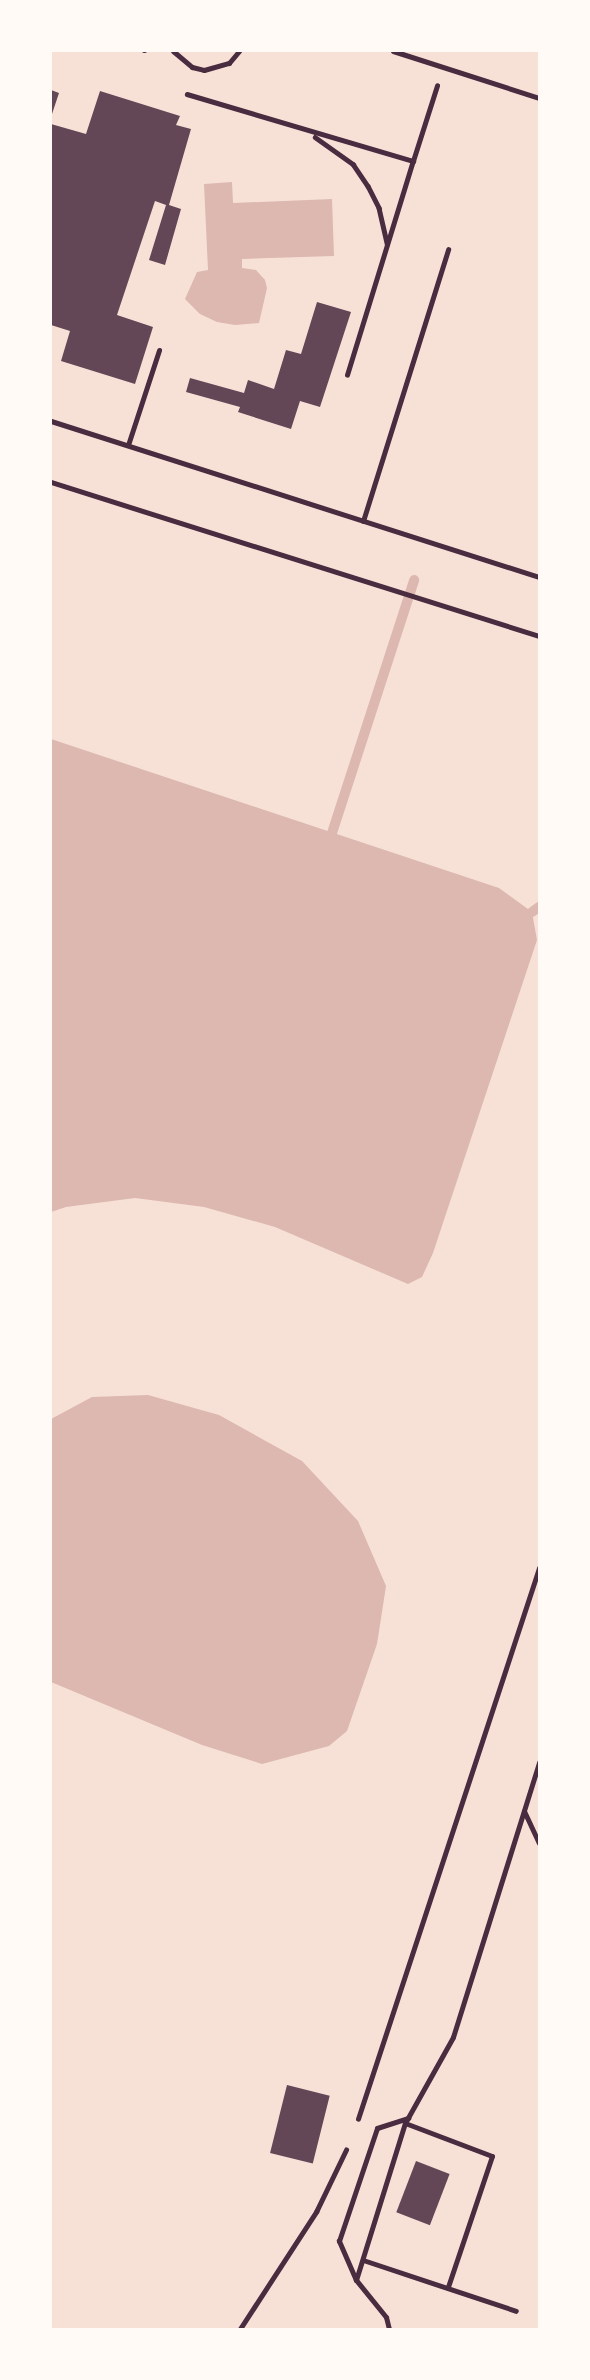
<!DOCTYPE html>
<html>
<head>
<meta charset="utf-8">
<style>
	body { margin:0 }
	#map { position:relative; width:590px; height:2380px; overflow:hidden; background:#f7e1d7; font-family:"Nunito Sans",sans-serif }
	div>[style] { position:absolute }
	.water>* { inset:0; background:#dcb8b0 }
	.stream>* { height:10px; margin:-5px; padding:0 5px; transform-origin:5px; border-radius:5px; background:#dcb8b0 }
	.building>* { inset:0; background:#644757; transform-origin:0 0 }
	.path>* { height:4.5px; margin:-2.25px; padding:0 2.25px; transform-origin:2.25px; border-radius:2.25px; background:#4a2c40 }
	.service>* { height:5px; margin:-2.5px; padding:0 2.5px; transform-origin:2.5px; border-radius:2.5px; background:#4a2c40 }
	span { translate:-50% -50%; white-space:nowrap; text-align:center; line-height:1.15; -webkit-text-stroke:7px #fffaf5; paint-order:stroke }
	.frame { position:absolute; inset:0; border:52px solid #fffaf5; pointer-events:none }
</style>
</head>
<body>
<div id="map">
	<div class="water">
		<div style="clip-path:polygon(232px 182px,233px 203px,332px 199px,334px 256px,242px 259px,242px 268px,256px 270px,265px 280px,267px 288px,259px 323px,235px 325px,217px 322px,200px 314px,185px 299px,197px 272px,208px 270px,204px 184px)"></div>
		<div style="clip-path:polygon(51px 739px,499px 888px,532px 912px,537px 940px,433px 1253px,422px 1277px,408px 1284px,275px 1227px,204px 1207px,135px 1198px,66px 1207px,51px 1212px)"></div>
		<div style="clip-path:polygon(148px 1395px,219px 1415px,302px 1461px,358px 1521px,386px 1586px,377px 1644px,347px 1731px,329px 1746px,262px 1764px,202px 1745px,51px 1682px,51px 1419px,92px 1397px)"></div>
	</div>
	<div class="stream">
		<div style="left:332px;top:833px;width:266px;rotate:-72deg"></div>
		<div style="left:532px;top:912px;width:9px;rotate:-36deg"></div>
	</div>
	<div class="building">
		<div style="clip-path:polygon(51px 90px,59px 93px,51px 117px)"></div>
		<div style="clip-path:polygon(100px 91px,180px 116px,176px 125px,191px 129px,169px 205px,181px 209px,165px 265px,149px 260px,166px 205px,155px 201px,117px 315px,153px 327px,135px 384px,61px 361px,70px 331px,51px 325px,51px 124px,86px 134px)"></div>
		<div style="clip-path:polygon(317px 302px,351px 312px,320px 407px,300px 401px,291px 429px,238px 412px,240px 407px,186px 392px,190px 378px,244px 393px,248px 380px,274px 389px,286px 350px,301px 354px)"></div>
		<div style="left:287px;top:2085px;width:44px;height:70px;rotate:14deg"></div>
		<div style="left:416px;top:2161px;width:36px;height:55px;rotate:21deg"></div>
	</div>
	<div class="path">
		<div style="left:144px;top:51px;width:1px"></div>
		<div style="left:187px;top:94px;width:236px;rotate:16.5deg"></div>
		<div style="left:413px;top:161px;width:79px;rotate:-72.3deg"></div>
		<div style="left:315px;top:137px;width:47px;rotate:35.4deg"></div>
		<div style="left:353px;top:164px;width:27px;rotate:56deg"></div>
		<div style="left:368px;top:186px;width:25px;rotate:63deg"></div>
		<div style="left:379px;top:208px;width:37px;rotate:77deg"></div>
		<div style="left:347px;top:375px;width:224px;rotate:-72.9deg"></div>
		<div style="left:51px;top:482px;width:512px;rotate:17.51deg"></div>
		<div style="left:358px;top:2119px;width:580px;rotate:-71.81deg"></div>
		<div style="left:240px;top:2329px;width:140px;rotate:-57deg"></div>
		<div style="left:316px;top:2212px;width:69px;rotate:-64.2deg"></div>
	</div>
	<div class="service">
		<div style="left:173px;top:51px;width:25px;rotate:40deg"></div>
		<div style="left:192px;top:67px;width:12px;rotate:14deg"></div>
		<div style="left:204px;top:70px;width:26px;rotate:-16deg"></div>
		<div style="left:229px;top:63px;width:16px;rotate:-50deg"></div>
		<div style="left:393px;top:51px;width:153px;rotate:17.8deg"></div>
		<div style="left:51px;top:421px;width:512px;rotate:17.73deg"></div>
		<div style="left:128px;top:445px;width:100px;rotate:-71.9deg"></div>
		<div style="left:363px;top:521px;width:285px;rotate:-72.6deg"></div>
		<div style="left:524px;top:1811px;width:35px;rotate:65deg"></div>
		<div style="left:405px;top:2123px;width:93px;rotate:20.8deg"></div>
		<div style="left:492px;top:2156px;width:138px;rotate:108.6deg"></div>
		<div style="left:363px;top:2260px;width:161px;rotate:18.4deg"></div>
		<div style="left:356px;top:2280px;width:164px;rotate:-72.7deg"></div>
		<div style="left:405px;top:2123px;width:98px;rotate:-60.8deg"></div>
		<div style="left:453px;top:2037px;width:288px;rotate:-72.6deg"></div>
		<div style="left:389px;top:2329px;width:12px;rotate:-104deg"></div>
		<div style="left:386px;top:2317px;width:48px;rotate:-129deg"></div>
		<div style="left:356px;top:2280px;width:43px;rotate:-113.6deg"></div>
		<div style="left:339px;top:2241px;width:119px;rotate:-71.4deg"></div>
		<div style="left:377px;top:2128px;width:33px;rotate:-18deg"></div>
	</div>
	<div class="frame"></div>
</div>
</body>
</html>
